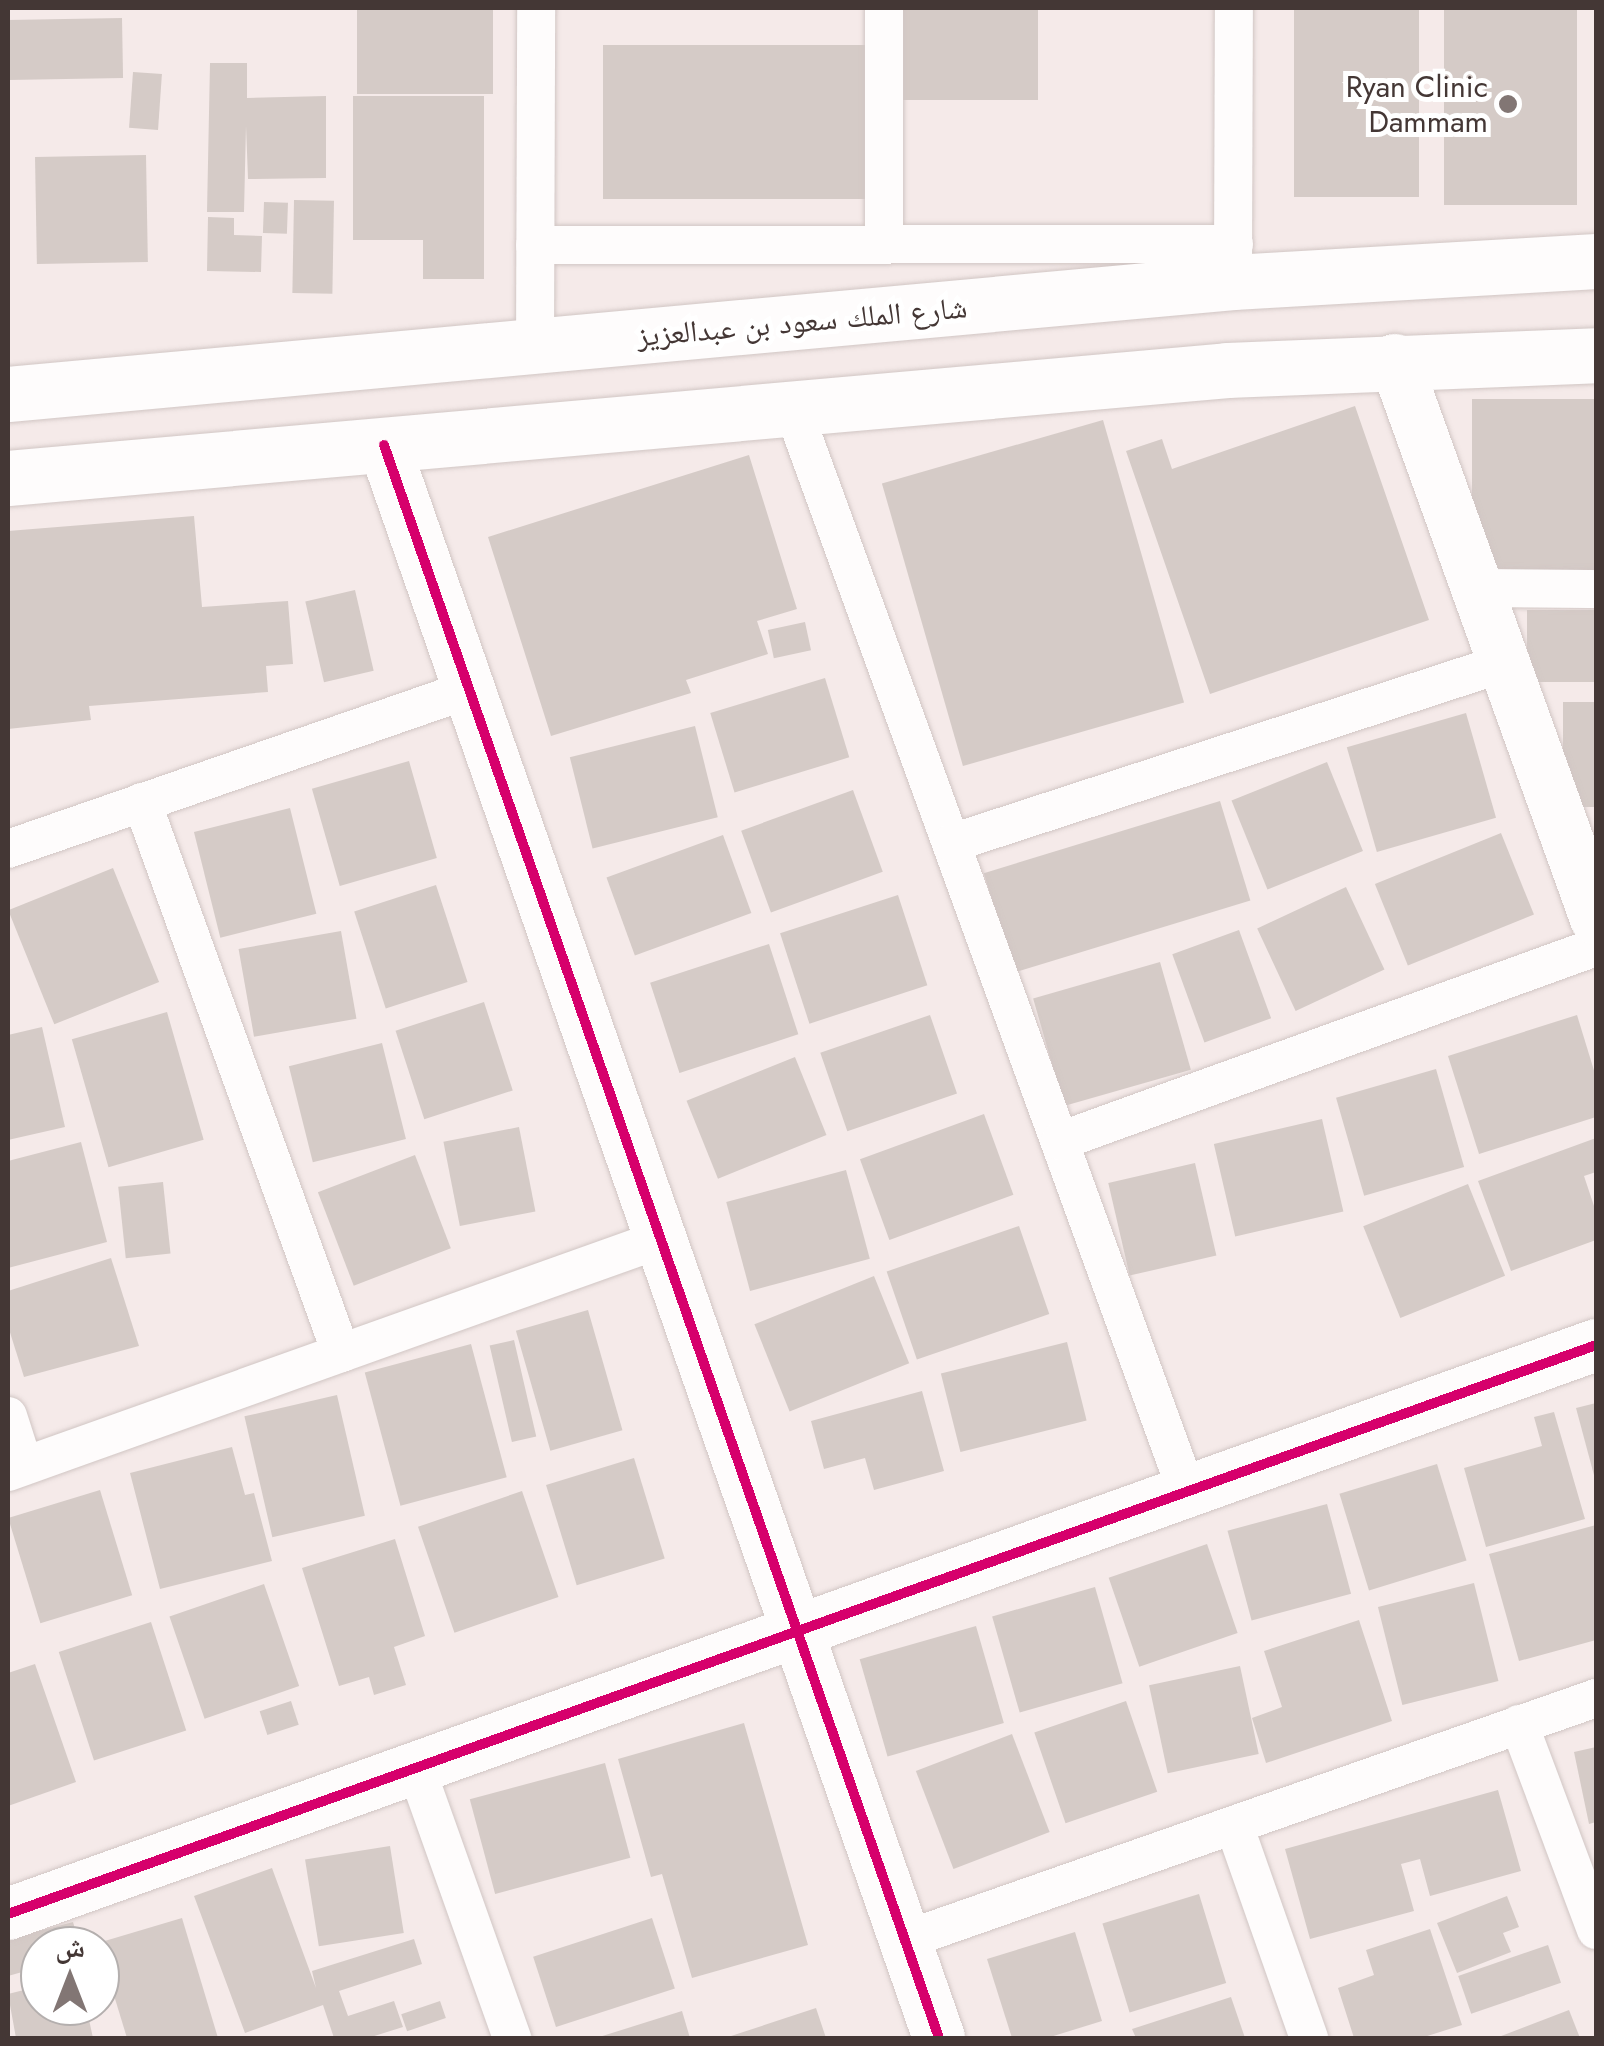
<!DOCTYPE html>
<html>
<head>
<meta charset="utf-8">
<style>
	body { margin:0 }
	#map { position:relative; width:1604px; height:2046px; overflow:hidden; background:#f5eae9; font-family:Jost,"Noto Naskh Arabic",sans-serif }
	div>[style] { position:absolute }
	.building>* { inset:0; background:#d5cbc7; transform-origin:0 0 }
	.roads { filter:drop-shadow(0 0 2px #d1c6c4) drop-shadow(0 0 2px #d1c6c4) }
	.street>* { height:38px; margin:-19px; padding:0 19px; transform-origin:19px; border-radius:19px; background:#fefcfc }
	.secondary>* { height:52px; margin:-26px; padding:0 26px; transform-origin:26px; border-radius:26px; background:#fefcfc }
	.primary>* { height:55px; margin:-27.5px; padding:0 27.5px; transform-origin:27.5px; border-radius:27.5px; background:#fefcfc }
	.cycleway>* { height:10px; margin:-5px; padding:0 5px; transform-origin:5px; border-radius:5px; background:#d6006c }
	.dots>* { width:28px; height:28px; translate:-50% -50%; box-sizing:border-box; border:5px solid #fff; border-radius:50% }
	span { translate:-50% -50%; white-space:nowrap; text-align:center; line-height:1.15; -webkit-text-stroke:10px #fff; paint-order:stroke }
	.poi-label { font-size:30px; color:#443735 }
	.right { translate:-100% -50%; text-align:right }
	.street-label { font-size:30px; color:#443735 }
	.frame { position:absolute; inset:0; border:10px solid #443735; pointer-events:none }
	.north { position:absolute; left:20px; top:1926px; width:100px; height:100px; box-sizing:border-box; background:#fff; border:2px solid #b4afae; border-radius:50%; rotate:0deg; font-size:28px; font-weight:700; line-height:40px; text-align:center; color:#443735 }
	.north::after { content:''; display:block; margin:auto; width:35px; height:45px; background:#827674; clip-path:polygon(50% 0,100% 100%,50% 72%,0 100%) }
</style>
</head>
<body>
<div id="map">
	<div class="building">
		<div style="left:357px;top:8px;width:136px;height:86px"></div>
		<div style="left:900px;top:8px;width:138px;height:92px"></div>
		<div style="left:1294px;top:8px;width:125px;height:189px"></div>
		<div style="left:1444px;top:8px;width:133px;height:197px"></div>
		<div style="left:122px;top:18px;width:60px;height:114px;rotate:89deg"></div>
		<div style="left:603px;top:45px;width:271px;height:154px"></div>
		<div style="clip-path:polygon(210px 63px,247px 63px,247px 98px,326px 96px,326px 178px,248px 179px,246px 126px,244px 212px,207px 212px)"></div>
		<div style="left:133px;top:72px;width:29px;height:56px;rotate:4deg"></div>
		<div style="clip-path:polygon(353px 96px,484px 96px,484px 279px,423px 279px,423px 240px,353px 240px)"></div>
		<div style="left:146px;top:155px;width:107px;height:111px;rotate:89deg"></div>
		<div style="left:294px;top:200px;width:40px;height:93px;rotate:1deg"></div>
		<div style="left:264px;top:202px;width:24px;height:31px;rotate:2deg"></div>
		<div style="clip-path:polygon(208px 217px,234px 218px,234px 235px,262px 236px,261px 272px,207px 271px)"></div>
		<div style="left:1596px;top:399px;width:171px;height:124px;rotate:90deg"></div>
		<div style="clip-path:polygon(1355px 406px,1429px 620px,1210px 694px,1126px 451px,1162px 439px,1172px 469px)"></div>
		<div style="left:1103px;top:420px;width:294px;height:230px;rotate:74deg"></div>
		<div style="clip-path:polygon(749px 455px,797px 609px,757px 621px,768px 654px,686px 680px,691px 693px,551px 736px,488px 537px)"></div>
		<div style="clip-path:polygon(194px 516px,202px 607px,288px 601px,293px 664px,266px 666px,268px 692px,89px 706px,91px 720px,8px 729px,8px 531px)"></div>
		<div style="left:355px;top:590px;width:83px;height:51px;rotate:77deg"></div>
		<div style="left:1527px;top:610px;width:69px;height:72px"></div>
		<div style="left:805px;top:622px;width:29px;height:38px;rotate:78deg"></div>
		<div style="left:825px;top:678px;width:83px;height:120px;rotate:73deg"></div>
		<div style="left:1563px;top:702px;width:33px;height:105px"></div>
		<div style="left:1466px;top:713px;width:109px;height:124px;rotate:74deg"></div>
		<div style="left:695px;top:726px;width:94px;height:129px;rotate:76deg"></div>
		<div style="left:409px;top:761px;width:101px;height:101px;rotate:74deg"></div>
		<div style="left:1327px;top:762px;width:96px;height:103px;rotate:68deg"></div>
		<div style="left:853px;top:790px;width:87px;height:119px;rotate:70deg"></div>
		<div style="left:1220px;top:801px;width:104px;height:247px;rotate:73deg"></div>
		<div style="left:290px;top:808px;width:109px;height:99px;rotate:76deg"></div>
		<div style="left:1501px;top:833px;width:88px;height:136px;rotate:68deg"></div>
		<div style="left:723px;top:835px;width:83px;height:124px;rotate:70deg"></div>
		<div style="left:113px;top:868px;width:123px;height:113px;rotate:68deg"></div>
		<div style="left:436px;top:885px;width:102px;height:86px;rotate:72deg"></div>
		<div style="left:1346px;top:887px;width:91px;height:98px;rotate:65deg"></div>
		<div style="left:898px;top:895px;width:95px;height:124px;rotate:72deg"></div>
		<div style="left:1239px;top:930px;width:94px;height:71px;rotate:70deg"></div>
		<div style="left:341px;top:931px;width:89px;height:104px;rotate:80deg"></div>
		<div style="left:769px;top:944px;width:95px;height:125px;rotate:72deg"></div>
		<div style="left:1160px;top:962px;width:112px;height:132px;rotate:74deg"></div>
		<div style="left:484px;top:1002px;width:93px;height:93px;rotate:72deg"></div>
		<div style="left:167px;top:1012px;width:133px;height:99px;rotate:74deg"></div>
		<div style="left:930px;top:1015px;width:83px;height:116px;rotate:71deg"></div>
		<div style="clip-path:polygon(1577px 1015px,1596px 1077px,1596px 1117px,1479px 1154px,1448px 1056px)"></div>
		<div style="clip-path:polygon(42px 1027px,65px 1127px,8px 1140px,8px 1035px)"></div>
		<div style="left:382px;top:1043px;width:99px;height:96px;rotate:76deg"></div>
		<div style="left:795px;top:1057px;width:84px;height:117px;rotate:68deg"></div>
		<div style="left:1436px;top:1069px;width:102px;height:104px;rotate:74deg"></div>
		<div style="left:984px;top:1114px;width:86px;height:132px;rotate:70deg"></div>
		<div style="left:1322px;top:1119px;width:95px;height:111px;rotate:77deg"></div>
		<div style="left:519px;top:1127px;width:86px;height:77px;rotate:79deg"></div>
		<div style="clip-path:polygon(1596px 1138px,1596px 1172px,1584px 1176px,1596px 1212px,1596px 1240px,1511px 1271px,1478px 1181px)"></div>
		<div style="clip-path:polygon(81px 1142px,107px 1242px,8px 1268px,8px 1161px)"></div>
		<div style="left:415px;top:1155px;width:100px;height:104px;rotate:69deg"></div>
		<div style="left:1195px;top:1163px;width:95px;height:89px;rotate:77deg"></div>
		<div style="left:846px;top:1170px;width:92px;height:124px;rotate:75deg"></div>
		<div style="left:163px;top:1182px;width:72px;height:45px;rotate:84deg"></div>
		<div style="left:1468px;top:1184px;width:99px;height:113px;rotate:68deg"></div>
		<div style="left:1019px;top:1226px;width:93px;height:140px;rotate:71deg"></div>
		<div style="clip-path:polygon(111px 1258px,139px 1346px,24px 1377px,8px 1326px,8px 1291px)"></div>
		<div style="left:874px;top:1276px;width:94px;height:129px;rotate:68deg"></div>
		<div style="left:588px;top:1310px;width:125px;height:75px;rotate:74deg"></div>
		<div style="left:514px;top:1340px;width:99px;height:25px;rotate:77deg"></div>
		<div style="left:1067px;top:1342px;width:81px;height:130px;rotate:76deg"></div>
		<div style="left:471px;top:1344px;width:138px;height:110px;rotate:75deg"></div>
		<div style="clip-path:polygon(922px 1391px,944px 1471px,874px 1490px,865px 1458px,824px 1469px,811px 1421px)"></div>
		<div style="left:337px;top:1395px;width:124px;height:95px;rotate:77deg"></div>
		<div style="clip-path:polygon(1596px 1403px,1596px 1478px,1595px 1479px,1576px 1408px)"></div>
		<div style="clip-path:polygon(1554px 1412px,1585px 1519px,1486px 1547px,1464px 1468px,1542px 1446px,1534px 1417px)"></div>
		<div style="clip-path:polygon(232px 1447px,245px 1495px,254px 1493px,272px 1561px,160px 1589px,130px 1473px)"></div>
		<div style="left:634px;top:1458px;width:105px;height:92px;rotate:73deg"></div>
		<div style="left:1437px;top:1464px;width:101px;height:102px;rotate:73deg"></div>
		<div style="left:100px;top:1490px;width:110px;height:96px;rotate:73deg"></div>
		<div style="left:522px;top:1491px;width:112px;height:110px;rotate:71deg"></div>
		<div style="left:1327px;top:1504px;width:93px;height:103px;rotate:75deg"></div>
		<div style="clip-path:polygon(1596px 1525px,1596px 1640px,1519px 1661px,1489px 1554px)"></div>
		<div style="clip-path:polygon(395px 1539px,425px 1636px,394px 1647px,406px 1685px,374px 1695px,369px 1677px,339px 1686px,302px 1568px)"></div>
		<div style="left:1207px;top:1544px;width:94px;height:104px;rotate:71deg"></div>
		<div style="left:1474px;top:1583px;width:101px;height:99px;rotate:76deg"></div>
		<div style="left:264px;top:1584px;width:108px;height:100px;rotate:71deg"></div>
		<div style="left:1095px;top:1587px;width:100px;height:107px;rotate:74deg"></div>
		<div style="clip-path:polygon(1359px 1620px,1392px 1721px,1266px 1763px,1252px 1718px,1282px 1707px,1264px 1651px)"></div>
		<div style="left:151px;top:1622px;width:114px;height:97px;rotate:72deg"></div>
		<div style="left:976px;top:1626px;width:101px;height:121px;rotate:74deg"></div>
		<div style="clip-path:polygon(35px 1664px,76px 1782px,8px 1806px,8px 1673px)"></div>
		<div style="left:1240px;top:1666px;width:90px;height:93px;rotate:78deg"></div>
		<div style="left:291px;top:1701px;width:25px;height:33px;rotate:72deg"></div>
		<div style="left:1126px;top:1701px;width:96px;height:97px;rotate:71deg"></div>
		<div style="clip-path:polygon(744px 1723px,808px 1945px,692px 1978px,662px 1874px,651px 1877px,618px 1759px)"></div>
		<div style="left:1012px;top:1734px;width:105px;height:103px;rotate:69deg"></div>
		<div style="clip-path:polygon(1596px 1747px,1596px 1822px,1589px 1824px,1574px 1752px)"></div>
		<div style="left:605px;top:1763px;width:98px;height:140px;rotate:75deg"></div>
		<div style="clip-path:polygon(1498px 1790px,1521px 1871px,1430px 1896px,1420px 1859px,1401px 1864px,1414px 1911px,1310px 1939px,1285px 1849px)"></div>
		<div style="left:390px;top:1846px;width:88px;height:86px;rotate:81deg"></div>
		<div style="clip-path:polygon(272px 1868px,316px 1988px,312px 1971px,414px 1939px,422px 1964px,339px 1991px,348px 2016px,394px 2001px,403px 2027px,368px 2038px,334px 2038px,323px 2005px,245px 2033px,194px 1896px)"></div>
		<div style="left:1199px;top:1894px;width:93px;height:101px;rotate:73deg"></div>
		<div style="clip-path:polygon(1507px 1896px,1519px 1927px,1503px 1933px,1511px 1952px,1457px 1973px,1437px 1923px)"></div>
		<div style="clip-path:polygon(182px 1918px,218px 2038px,127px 2038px,98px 1943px)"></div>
		<div style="left:652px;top:1918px;width:74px;height:125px;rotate:72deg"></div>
		<div style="clip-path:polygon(73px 1922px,80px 1946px,40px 1946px,40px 1967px,8px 1976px,8px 1939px)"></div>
		<div style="clip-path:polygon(1430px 1929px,1462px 2025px,1421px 2038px,1354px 2038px,1338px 1988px,1374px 1975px,1366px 1950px)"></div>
		<div style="clip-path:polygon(1075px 1932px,1102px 2021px,1047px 2038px,1012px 2038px,987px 1959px)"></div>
		<div style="left:1548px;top:1945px;width:40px;height:95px;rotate:71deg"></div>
		<div style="clip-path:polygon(40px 1986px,40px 2006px,86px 2006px,93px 2038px,16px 2038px,8px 1994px)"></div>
		<div style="clip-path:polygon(1231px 1997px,1245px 2038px,1136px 2038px,1132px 2029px)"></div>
		<div style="left:440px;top:2001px;width:18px;height:41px;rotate:71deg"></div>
		<div style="clip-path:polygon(816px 2008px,826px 2038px,725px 2038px)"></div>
		<div style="clip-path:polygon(1569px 2010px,1580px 2038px,1496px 2038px)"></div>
		<div style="clip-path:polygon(682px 2011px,690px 2038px,596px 2038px)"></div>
	</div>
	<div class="roads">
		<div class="street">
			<div style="left:884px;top:8px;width:234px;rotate:90deg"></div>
			<div style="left:535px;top:245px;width:699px;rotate:-0.08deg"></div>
			<div style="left:1233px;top:265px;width:257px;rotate:-89.8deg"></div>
			<div style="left:535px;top:347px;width:339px;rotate:-89.8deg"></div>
			<div style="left:793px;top:409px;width:1152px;rotate:70.01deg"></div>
			<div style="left:1476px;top:588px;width:120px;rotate:0.5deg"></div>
			<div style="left:142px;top:802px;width:586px;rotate:70.14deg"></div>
			<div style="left:952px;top:843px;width:581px;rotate:-18.06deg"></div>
			<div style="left:8px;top:849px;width:489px;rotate:-19.1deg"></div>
			<div style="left:1060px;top:1141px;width:570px;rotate:-19.9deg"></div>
			<div style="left:8px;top:1416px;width:52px;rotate:72.3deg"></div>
			<div style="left:8px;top:1472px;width:693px;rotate:-19.64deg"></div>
			<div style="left:1519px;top:1724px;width:220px;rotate:69.5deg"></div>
			<div style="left:416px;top:1768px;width:287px;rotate:70.4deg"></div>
			<div style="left:1234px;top:1825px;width:226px;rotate:70.6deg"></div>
			<div style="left:905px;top:1940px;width:732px;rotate:-19.3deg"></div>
		</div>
		<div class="secondary">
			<div style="left:1395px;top:360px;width:594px;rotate:70.22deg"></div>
			<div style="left:384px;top:445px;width:1687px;rotate:70.79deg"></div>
			<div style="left:8px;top:1914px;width:1687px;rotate:-19.71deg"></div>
		</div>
		<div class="primary">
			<div style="left:8px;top:394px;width:1230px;rotate:-5.22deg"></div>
			<div style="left:1233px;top:282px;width:364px;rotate:-3.3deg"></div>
			<div style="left:8px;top:478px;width:1224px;rotate:-5.06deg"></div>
			<div style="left:1227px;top:370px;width:369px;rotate:-2.3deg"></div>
		</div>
	</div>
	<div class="cycleway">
		<div style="left:384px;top:445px;width:1687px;rotate:70.79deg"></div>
		<div style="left:8px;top:1914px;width:1687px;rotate:-19.71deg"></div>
	</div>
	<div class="dots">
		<div style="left:1508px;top:104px;background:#827674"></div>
	</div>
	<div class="poi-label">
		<span class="right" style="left:1488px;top:104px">Ryan Clinic<br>Dammam</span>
	</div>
	<div class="street-label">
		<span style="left:802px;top:322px;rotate:-5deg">شارع الملك سعود بن عبدالعزيز</span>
	</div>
	<div class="frame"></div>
	<div class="north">ش</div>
</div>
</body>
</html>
